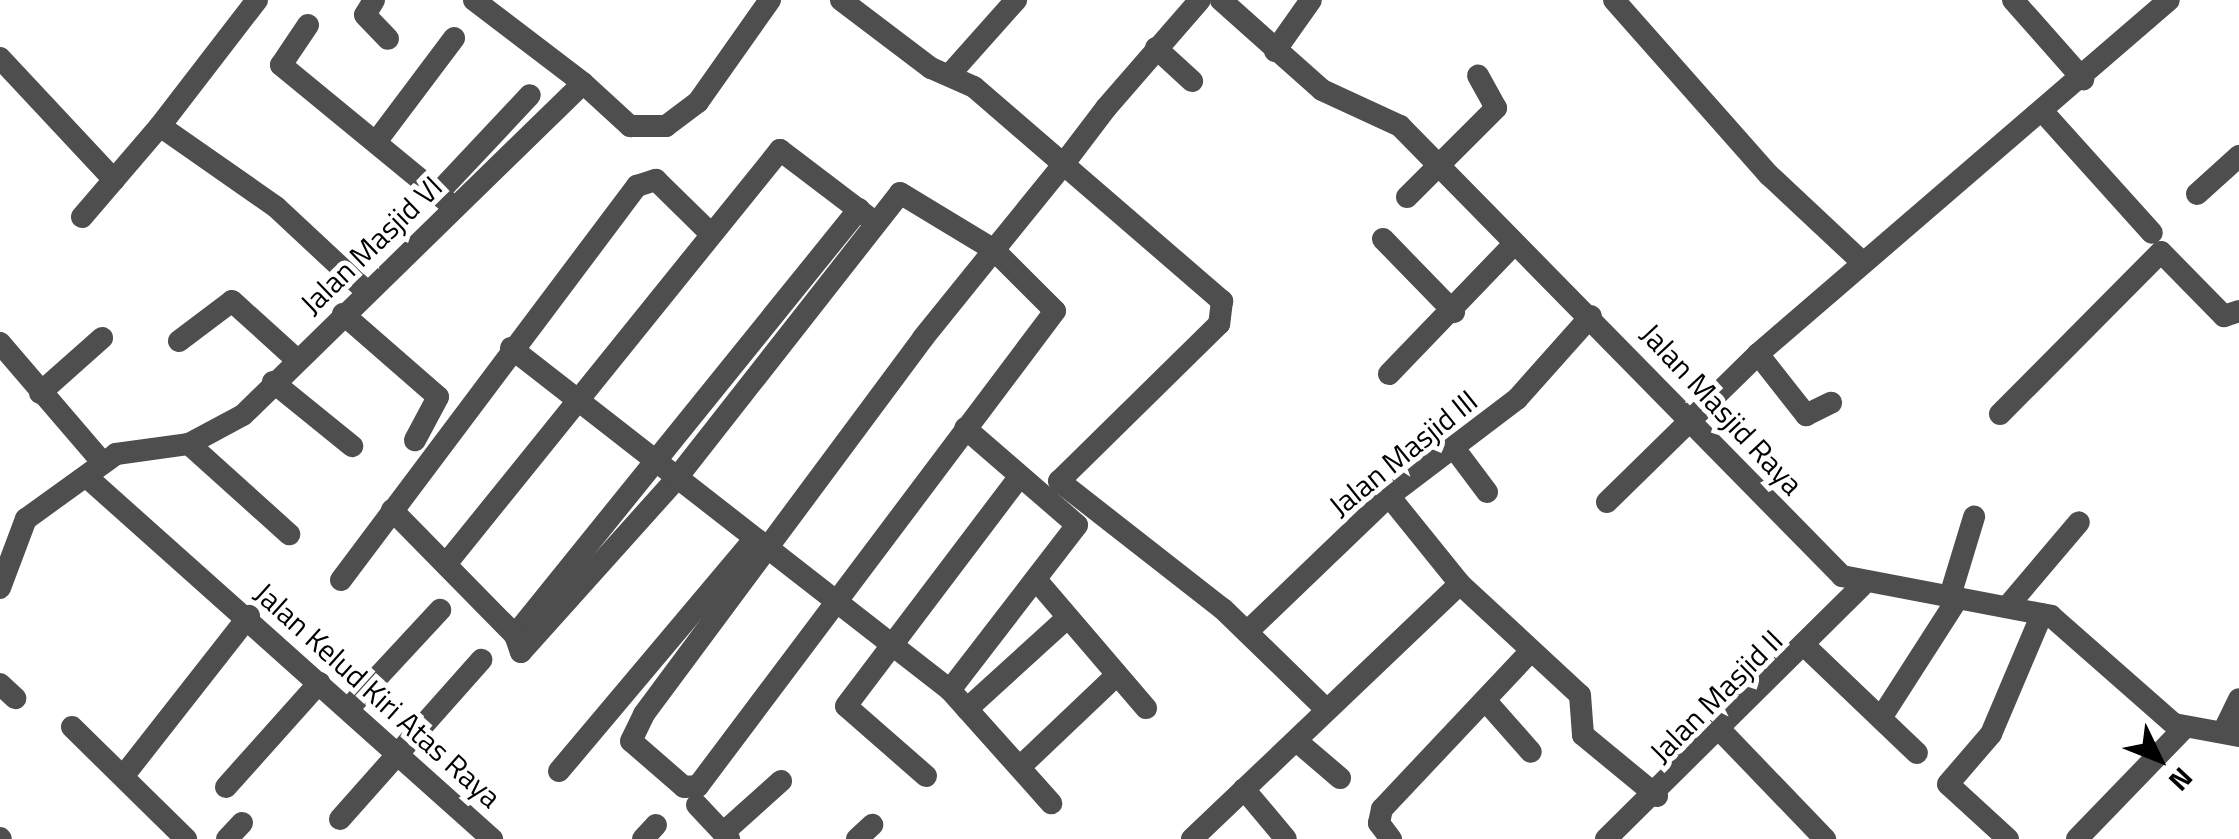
<!DOCTYPE html>
<html>
<head>
<meta charset="utf-8">
<style>
	body { margin:0 }
	#map { position:relative; width:2239px; height:839px; overflow:hidden; background:#fff; font-family:"Titillium Web",sans-serif }
	div>[style] { position:absolute }
	.minor>* { height:22px; margin:-11px; padding:0 11px; transform-origin:11px; border-radius:11px; background:#4e4e4e }
	span { translate:-50% -50%; white-space:nowrap; text-align:center; line-height:1.15; -webkit-text-stroke:10px #fff; paint-order:stroke }
	.street-label { font-size:30px; color:#000 }
	.north { position:absolute; left:2109px; top:709px; width:100px; height:100px; -webkit-text-stroke:8px #fff; paint-order:stroke; rotate:133deg; font-size:28px; font-weight:700; line-height:40px; text-align:center; color:#000 }
	.north::after { content:''; display:block; margin:auto; width:35px; height:45px; background:#000; clip-path:polygon(50% 0,100% 100%,50% 72%,0 100%) }
</style>
</head>
<body>
<div id="map">
	<div class="minor">
		<div style="left:257px;top:0;width:159px;rotate:127.6deg"></div>
		<div style="left:160px;top:126px;width:141px;rotate:34.9deg"></div>
		<div style="left:276px;top:207px;width:125px;rotate:43deg"></div>
		<div style="left:374px;top:0;width:17px;rotate:121deg"></div>
		<div style="left:365px;top:15px;width:33px;rotate:46deg"></div>
		<div style="left:474px;top:0;width:137px;rotate:37.3deg"></div>
		<div style="left:841px;top:0;width:113px;rotate:37.1deg"></div>
		<div style="left:931px;top:68px;width:47px;rotate:23.8deg"></div>
		<div style="left:974px;top:87px;width:328px;rotate:40.8deg"></div>
		<div style="left:1222px;top:301px;width:23px;rotate:97deg"></div>
		<div style="left:1219px;top:324px;width:224px;rotate:135.5deg"></div>
		<div style="left:1059px;top:481px;width:208px;rotate:38deg"></div>
		<div style="left:1223px;top:609px;width:145px;rotate:44.2deg"></div>
		<div style="left:1221px;top:0;width:135px;rotate:41.7deg"></div>
		<div style="left:1322px;top:90px;width:86px;rotate:24.8deg"></div>
		<div style="left:1400px;top:126px;width:631px;rotate:45.51deg"></div>
		<div style="left:1842px;top:576px;width:213px;rotate:10.8deg"></div>
		<div style="left:2051px;top:616px;width:164px;rotate:41.3deg"></div>
		<div style="left:2174px;top:724px;width:66px;rotate:10.5deg"></div>
		<div style="left:1614px;top:0;width:234px;rotate:48.5deg"></div>
		<div style="left:1769px;top:175px;width:127px;rotate:43.1deg"></div>
		<div style="left:2013px;top:0;width:106px;rotate:48.5deg"></div>
		<div style="left:308px;top:25px;width:48px;rotate:124deg"></div>
		<div style="left:281px;top:65px;width:224px;rotate:39.4deg"></div>
		<div style="left:1156px;top:48px;width:49px;rotate:42.5deg"></div>
		<div style="left:1275px;top:51px;width:62px;rotate:-54.8deg"></div>
		<div style="left:0;top:58px;width:167px;rotate:46.9deg"></div>
		<div style="left:951px;top:73px;width:98px;rotate:-48.3deg"></div>
		<div style="left:2044px;top:113px;width:161px;rotate:48deg"></div>
		<div style="left:376px;top:142px;width:130px;rotate:-53.1deg"></div>
		<div style="left:438px;top:193px;width:134px;rotate:-46.8deg"></div>
		<div style="left:2197px;top:194px;width:57px;rotate:-42.1deg"></div>
		<div style="left:1407px;top:197px;width:126px;rotate:-45deg"></div>
		<div style="left:1496px;top:108px;width:37px;rotate:-119deg"></div>
		<div style="left:859px;top:209px;width:548px;rotate:128.92deg"></div>
		<div style="left:515px;top:635px;width:18px;rotate:71deg"></div>
		<div style="left:521px;top:652px;width:232px;rotate:-48.1deg"></div>
		<div style="left:676px;top:479px;width:363px;rotate:-51.9deg"></div>
		<div style="left:900px;top:193px;width:110px;rotate:31.2deg"></div>
		<div style="left:994px;top:250px;width:86px;rotate:45deg"></div>
		<div style="left:1055px;top:311px;width:594px;rotate:126.93deg"></div>
		<div style="left:698px;top:786px;width:14px;rotate:176deg"></div>
		<div style="left:684px;top:787px;width:70px;rotate:-139deg"></div>
		<div style="left:631px;top:741px;width:30px;rotate:-64deg"></div>
		<div style="left:644px;top:714px;width:468px;rotate:-53.4deg"></div>
		<div style="left:923px;top:338px;width:113px;rotate:-51.1deg"></div>
		<div style="left:994px;top:250px;width:108px;rotate:-51deg"></div>
		<div style="left:1062px;top:166px;width:73px;rotate:-52.8deg"></div>
		<div style="left:1106px;top:108px;width:143px;rotate:-49deg"></div>
		<div style="left:82px;top:217px;width:120px;rotate:-49.4deg"></div>
		<div style="left:1383px;top:239px;width:102px;rotate:45.8deg"></div>
		<div style="left:343px;top:314px;width:126px;rotate:41.1deg"></div>
		<div style="left:438px;top:397px;width:49px;rotate:118.1deg"></div>
		<div style="left:179px;top:341px;width:66px;rotate:-37deg"></div>
		<div style="left:232px;top:301px;width:86px;rotate:42.2deg"></div>
		<div style="left:0;top:343px;width:158px;rotate:49.4deg"></div>
		<div style="left:511px;top:348px;width:556px;rotate:37.92deg"></div>
		<div style="left:950px;top:690px;width:152px;rotate:48.2deg"></div>
		<div style="left:1758px;top:354px;width:78px;rotate:51.8deg"></div>
		<div style="left:1806px;top:415px;width:28px;rotate:-26deg"></div>
		<div style="left:1389px;top:374px;width:180px;rotate:-46.1deg"></div>
		<div style="left:273px;top:382px;width:102px;rotate:39deg"></div>
		<div style="left:40px;top:393px;width:83px;rotate:-41.6deg"></div>
		<div style="left:2000px;top:414px;width:228px;rotate:-45.2deg"></div>
		<div style="left:2161px;top:252px;width:90px;rotate:45.5deg"></div>
		<div style="left:2224px;top:316px;width:16px;rotate:-18deg"></div>
		<div style="left:189px;top:444px;width:135px;rotate:42deg"></div>
		<div style="left:1454px;top:448px;width:55px;rotate:53.1deg"></div>
		<div style="left:88px;top:478px;width:542px;rotate:41.78deg"></div>
		<div style="left:1389px;top:496px;width:113px;rotate:51.1deg"></div>
		<div style="left:1460px;top:584px;width:163px;rotate:42.8deg"></div>
		<div style="left:1580px;top:695px;width:40px;rotate:85.7deg"></div>
		<div style="left:1583px;top:735px;width:96px;rotate:39.5deg"></div>
		<div style="left:1607px;top:502px;width:211px;rotate:-44.4deg"></div>
		<div style="left:1758px;top:354px;width:542px;rotate:-40.74deg"></div>
		<div style="left:392px;top:510px;width:175px;rotate:45.5deg"></div>
		<div style="left:446px;top:564px;width:532px;rotate:-51.1deg"></div>
		<div style="left:780px;top:150px;width:109px;rotate:37.2deg"></div>
		<div style="left:341px;top:580px;width:493px;rotate:-53.1deg"></div>
		<div style="left:637px;top:186px;width:20px;rotate:-18deg"></div>
		<div style="left:656px;top:180px;width:77px;rotate:44.5deg"></div>
		<div style="left:1038px;top:582px;width:166px;rotate:49.4deg"></div>
		<div style="left:0;top:588px;width:74px;rotate:-69.4deg"></div>
		<div style="left:26px;top:519px;width:111px;rotate:-35.8deg"></div>
		<div style="left:116px;top:454px;width:74px;rotate:-7.8deg"></div>
		<div style="left:189px;top:444px;width:61px;rotate:-28.2deg"></div>
		<div style="left:243px;top:415px;width:475px;rotate:-44.3deg"></div>
		<div style="left:583px;top:83px;width:64px;rotate:42.5deg"></div>
		<div style="left:630px;top:126px;width:36px"></div>
		<div style="left:666px;top:126px;width:40px;rotate:-37deg"></div>
		<div style="left:698px;top:102px;width:125px;rotate:-54.8deg"></div>
		<div style="left:1950px;top:596px;width:83px;rotate:-73.1deg"></div>
		<div style="left:2007px;top:607px;width:111px;rotate:-49.7deg"></div>
		<div style="left:1247px;top:632px;width:197px;rotate:-43.8deg"></div>
		<div style="left:1389px;top:496px;width:161px;rotate:-37.2deg"></div>
		<div style="left:1517px;top:399px;width:111px;rotate:-48.3deg"></div>
		<div style="left:1807px;top:648px;width:152px;rotate:43.7deg"></div>
		<div style="left:0;top:684px;width:21px;rotate:43deg"></div>
		<div style="left:950px;top:690px;width:208px;rotate:-52.4deg"></div>
		<div style="left:1077px;top:525px;width:148px;rotate:-139.1deg"></div>
		<div style="left:1485px;top:700px;width:69px;rotate:48.5deg"></div>
		<div style="left:349px;top:708px;width:134px;rotate:-47.1deg"></div>
		<div style="left:967px;top:709px;width:135px;rotate:-42.3deg"></div>
		<div style="left:1881px;top:718px;width:143px;rotate:-57.3deg"></div>
		<div style="left:72px;top:727px;width:160px;rotate:44.5deg"></div>
		<div style="left:2225px;top:728px;width:32px;rotate:-64deg"></div>
		<div style="left:1722px;top:732px;width:149px;rotate:46.1deg"></div>
		<div style="left:1299px;top:743px;width:54px;rotate:40.5deg"></div>
		<div style="left:1022px;top:765px;width:131px;rotate:-43.5deg"></div>
		<div style="left:559px;top:771px;width:299px;rotate:-49.9deg"></div>
		<div style="left:125px;top:774px;width:201px;rotate:-51.9deg"></div>
		<div style="left:926px;top:776px;width:106px;rotate:-138.8deg"></div>
		<div style="left:846px;top:706px;width:288px;rotate:-52.9deg"></div>
		<div style="left:226px;top:787px;width:140px;rotate:-48.2deg"></div>
		<div style="left:1244px;top:789px;width:65px;rotate:50deg"></div>
		<div style="left:697px;top:805px;width:47px;rotate:46.7deg"></div>
		<div style="left:340px;top:819px;width:213px;rotate:-48.4deg"></div>
		<div style="left:723px;top:833px;width:78px;rotate:-41.9deg"></div>
		<div style="left:0;top:838px;width:1px;rotate:45deg"></div>
		<div style="left:227px;top:839px;width:22px;rotate:-47deg"></div>
		<div style="left:643px;top:839px;width:19px;rotate:-47deg"></div>
		<div style="left:857px;top:839px;width:21px;rotate:-43deg"></div>
		<div style="left:1192px;top:839px;width:370px;rotate:-43.6deg"></div>
		<div style="left:1391px;top:839px;width:20px;rotate:-127deg"></div>
		<div style="left:1379px;top:823px;width:14px;rotate:-78deg"></div>
		<div style="left:1382px;top:809px;width:216px;rotate:-46.7deg"></div>
		<div style="left:1606px;top:839px;width:359px;rotate:-44.7deg"></div>
		<div style="left:2008px;top:839px;width:81px;rotate:-137.5deg"></div>
		<div style="left:1948px;top:784px;width:66px;rotate:-49.3deg"></div>
		<div style="left:1991px;top:734px;width:130px;rotate:-67deg"></div>
		<div style="left:2077px;top:839px;width:156px;rotate:-46deg"></div>
	</div>
	<div class="street-label">
		<span style="left:371px;top:245px;rotate:-44deg">Jalan Masjid VI</span>
		<span style="left:1722px;top:409px;rotate:47deg">Jalan Masjid Raya</span>
		<span style="left:1403px;top:453px;rotate:-39deg">Jalan Masjid III</span>
		<span style="left:378px;top:695px;rotate:42deg">Jalan Kelud Kiri Atas Raya</span>
		<span style="left:1716px;top:696px;rotate:-45deg">Jalan Masjid II</span>
	</div>
	<div class="north">N</div>
</div>
</body>
</html>
